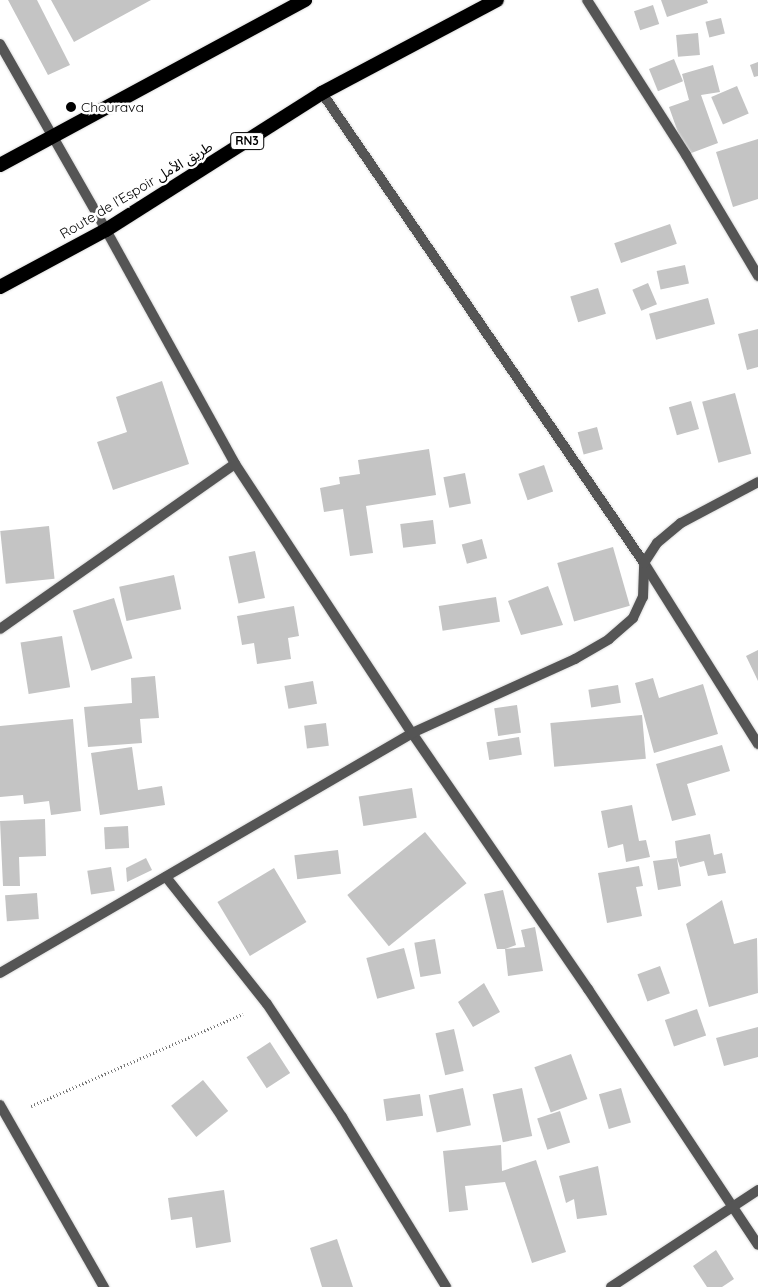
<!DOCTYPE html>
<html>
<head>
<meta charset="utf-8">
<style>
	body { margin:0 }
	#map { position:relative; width:758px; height:1287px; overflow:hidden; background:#fff; font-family:Quicksand,"Noto Sans Arabic",sans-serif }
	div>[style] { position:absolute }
	.building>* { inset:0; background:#c4c4c4; transform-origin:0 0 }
	.path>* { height:3px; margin-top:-1.5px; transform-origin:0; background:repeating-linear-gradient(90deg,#777 0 1px,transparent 0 3.5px) }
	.roads { filter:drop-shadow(0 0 1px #dbdbdb) drop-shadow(0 0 1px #dbdbdb) }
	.minor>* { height:10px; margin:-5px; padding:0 5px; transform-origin:5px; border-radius:5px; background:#555 }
	.tertiary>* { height:10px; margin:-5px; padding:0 5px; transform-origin:5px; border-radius:5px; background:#555 }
	.trunk>* { height:14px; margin:-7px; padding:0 7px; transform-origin:7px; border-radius:7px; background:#000 }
	.dots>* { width:14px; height:14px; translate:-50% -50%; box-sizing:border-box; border:2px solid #fff; border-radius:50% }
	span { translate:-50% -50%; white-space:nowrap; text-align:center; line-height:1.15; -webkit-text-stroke:5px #fff; paint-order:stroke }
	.shield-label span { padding:1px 4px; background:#fff; border:1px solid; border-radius:4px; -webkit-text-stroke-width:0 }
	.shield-label { font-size:12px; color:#000; font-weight:700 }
	.poi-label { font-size:14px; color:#000 }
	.left { translate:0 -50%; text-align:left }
	.street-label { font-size:14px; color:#000 }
</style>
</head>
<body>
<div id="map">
	<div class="building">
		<div style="clip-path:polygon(8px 0,37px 0,70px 65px,48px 75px)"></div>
		<div style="clip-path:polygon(51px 0,151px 0,74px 42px)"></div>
		<div style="clip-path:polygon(661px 0,707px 0,708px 3px,667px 17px)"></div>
		<div style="left:653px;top:5px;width:20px;height:20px;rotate:72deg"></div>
		<div style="left:721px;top:18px;width:16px;height:16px;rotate:76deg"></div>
		<div style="left:698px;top:33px;width:22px;height:22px;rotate:85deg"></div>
		<div style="left:674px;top:59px;width:24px;height:27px;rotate:68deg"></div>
		<div style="clip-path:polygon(758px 62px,758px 76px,754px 77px,750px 65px)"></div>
		<div style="clip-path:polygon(713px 65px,720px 92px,701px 95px,718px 143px,686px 155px,669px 107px,689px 100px,682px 74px)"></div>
		<div style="left:737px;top:86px;width:30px;height:28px;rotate:67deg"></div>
		<div style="clip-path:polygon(758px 139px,758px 199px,733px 207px,716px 152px)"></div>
		<div style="left:670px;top:224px;width:21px;height:59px;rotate:71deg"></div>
		<div style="left:685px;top:265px;width:19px;height:29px;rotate:78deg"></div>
		<div style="left:648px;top:283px;width:23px;height:17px;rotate:67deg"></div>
		<div style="left:598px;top:288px;width:27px;height:29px;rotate:73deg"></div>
		<div style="left:708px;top:298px;width:27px;height:61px;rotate:75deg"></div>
		<div style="clip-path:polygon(758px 329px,758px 367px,747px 370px,738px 334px)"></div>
		<div style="clip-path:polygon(162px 381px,189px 464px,113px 490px,97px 442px,127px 432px,116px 397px)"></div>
		<div style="left:735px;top:393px;width:63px;height:34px;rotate:75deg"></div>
		<div style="left:691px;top:401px;width:29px;height:23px;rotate:74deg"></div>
		<div style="left:597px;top:427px;width:23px;height:20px;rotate:75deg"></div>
		<div style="clip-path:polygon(429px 449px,436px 495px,366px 506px,373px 553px,350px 556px,343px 509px,324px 512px,320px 488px,340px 484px,339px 477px,360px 474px,358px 460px)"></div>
		<div style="left:544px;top:465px;width:28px;height:27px;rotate:71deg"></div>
		<div style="left:465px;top:473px;width:31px;height:22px;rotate:79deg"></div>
		<div style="left:433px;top:520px;width:24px;height:33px;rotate:83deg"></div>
		<div style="left:49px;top:526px;width:53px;height:49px;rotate:84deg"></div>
		<div style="left:482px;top:539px;width:20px;height:21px;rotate:75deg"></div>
		<div style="left:613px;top:547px;width:61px;height:58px;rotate:74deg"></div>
		<div style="left:255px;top:551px;width:48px;height:27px;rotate:78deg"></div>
		<div style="left:174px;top:575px;width:35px;height:56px;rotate:78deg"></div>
		<div style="clip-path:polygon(548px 586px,563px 625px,521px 635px,508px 601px)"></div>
		<div style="left:496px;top:597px;width:25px;height:58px;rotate:81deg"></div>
		<div style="left:114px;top:598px;width:63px;height:43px;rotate:73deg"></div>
		<div style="clip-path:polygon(294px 606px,299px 636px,288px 638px,291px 659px,257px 664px,254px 643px,242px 645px,237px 616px)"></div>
		<div style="left:62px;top:636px;width:52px;height:42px;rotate:81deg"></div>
		<div style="clip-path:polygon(758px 650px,758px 681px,746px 656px)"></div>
		<div style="clip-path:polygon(155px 676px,159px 718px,140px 719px,142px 743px,88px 747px,84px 707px,132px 703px,131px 678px)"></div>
		<div style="clip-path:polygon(653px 678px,659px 698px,703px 684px,718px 734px,654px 753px,635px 683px)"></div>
		<div style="left:313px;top:681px;width:23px;height:29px;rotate:80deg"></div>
		<div style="left:618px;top:685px;width:18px;height:30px;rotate:81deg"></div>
		<div style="left:517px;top:705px;width:28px;height:23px;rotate:82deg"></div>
		<div style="left:642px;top:715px;width:44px;height:92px;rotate:85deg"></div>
		<div style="clip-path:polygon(73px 719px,81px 811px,51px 815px,49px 801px,24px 804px,23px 795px,0 797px,0 726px)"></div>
		<div style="left:326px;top:723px;width:23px;height:22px;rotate:83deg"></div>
		<div style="left:519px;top:737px;width:18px;height:33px;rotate:81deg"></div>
		<div style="clip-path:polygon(722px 745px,730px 771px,687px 784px,696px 815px,672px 821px,656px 764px)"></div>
		<div style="clip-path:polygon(132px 747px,138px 790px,162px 786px,165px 805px,100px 815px,91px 753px)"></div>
		<div style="left:412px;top:788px;width:30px;height:54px;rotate:81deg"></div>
		<div style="clip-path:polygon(632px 805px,639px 841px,646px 840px,650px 857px,626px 862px,623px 844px,608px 848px,601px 811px)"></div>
		<div style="clip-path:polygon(45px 819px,46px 856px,19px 857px,20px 886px,3px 886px,0 821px)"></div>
		<div style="left:128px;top:826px;width:22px;height:24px;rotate:87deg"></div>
		<div style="left:425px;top:832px;width:66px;height:100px;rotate:51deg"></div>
		<div style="clip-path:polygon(710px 834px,714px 855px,722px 853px,726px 873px,708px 876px,704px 861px,680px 867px,677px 858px,681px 886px,658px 890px,653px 861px,677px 858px,675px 841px)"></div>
		<div style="left:338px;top:850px;width:24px;height:44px;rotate:83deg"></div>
		<div style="clip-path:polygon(146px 858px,152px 870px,127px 882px,126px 868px)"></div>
		<div style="clip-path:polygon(639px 866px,643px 886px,636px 887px,642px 916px,607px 923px,598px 873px)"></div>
		<div style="left:111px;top:867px;width:24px;height:24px;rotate:81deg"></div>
		<div style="left:274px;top:868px;width:63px;height:66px;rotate:59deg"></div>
		<div style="clip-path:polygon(503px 890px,516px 945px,505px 949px,525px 947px,521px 930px,535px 927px,543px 971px,508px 976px,505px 949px,497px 949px,484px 894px)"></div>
		<div style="left:37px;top:893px;width:26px;height:32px;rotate:86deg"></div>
		<div style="clip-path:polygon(722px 900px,734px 944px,757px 938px,758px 993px,709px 1007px,686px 924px)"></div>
		<div style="left:435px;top:939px;width:35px;height:21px;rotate:80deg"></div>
		<div style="left:404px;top:948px;width:42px;height:39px;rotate:75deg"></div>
		<div style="left:660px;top:966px;width:29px;height:24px;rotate:70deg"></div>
		<div style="clip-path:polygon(484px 983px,500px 1012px,473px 1027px,458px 1002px)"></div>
		<div style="left:697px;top:1009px;width:28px;height:34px;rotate:71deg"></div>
		<div style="clip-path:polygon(758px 1027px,758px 1057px,724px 1066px,716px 1038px)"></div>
		<div style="left:454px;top:1029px;width:43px;height:19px;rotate:77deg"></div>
		<div style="left:270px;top:1042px;width:37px;height:28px;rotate:57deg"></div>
		<div style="left:571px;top:1054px;width:48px;height:39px;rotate:70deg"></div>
		<div style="left:203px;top:1080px;width:40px;height:41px;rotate:51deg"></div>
		<div style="left:463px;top:1088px;width:38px;height:35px;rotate:78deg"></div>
		<div style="left:522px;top:1088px;width:49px;height:30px;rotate:78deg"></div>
		<div style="left:621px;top:1088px;width:36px;height:23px;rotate:74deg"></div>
		<div style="left:420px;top:1094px;width:22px;height:37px;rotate:82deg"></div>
		<div style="left:560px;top:1111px;width:33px;height:24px;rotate:72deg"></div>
		<div style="clip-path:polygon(501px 1145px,502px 1171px,536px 1160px,566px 1252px,532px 1263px,505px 1182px,465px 1186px,468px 1210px,449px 1212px,443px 1151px)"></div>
		<div style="clip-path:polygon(598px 1166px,607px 1215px,577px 1219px,574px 1199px,566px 1203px,559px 1176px)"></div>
		<div style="clip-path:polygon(224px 1190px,231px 1242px,196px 1248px,192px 1217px,171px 1220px,168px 1198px)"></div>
		<div style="clip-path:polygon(337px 1239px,353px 1287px,322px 1287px,310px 1248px)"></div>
		<div style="clip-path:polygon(716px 1250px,734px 1279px,722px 1287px,707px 1287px,693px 1266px)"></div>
	</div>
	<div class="path">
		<div style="left:31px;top:1106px;width:231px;rotate:-23.5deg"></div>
	</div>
	<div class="roads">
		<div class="minor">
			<div style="left:587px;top:0;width:184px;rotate:57.4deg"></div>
			<div style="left:686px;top:155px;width:141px;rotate:59.2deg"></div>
			<div style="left:322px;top:93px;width:570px;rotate:55.58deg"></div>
			<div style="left:644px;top:563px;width:214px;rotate:57.8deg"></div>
			<div style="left:106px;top:230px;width:267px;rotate:61.1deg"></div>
			<div style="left:235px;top:464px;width:322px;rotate:56.7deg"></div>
			<div style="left:412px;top:733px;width:311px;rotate:55.5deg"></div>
			<div style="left:588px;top:989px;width:307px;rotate:56.4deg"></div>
			<div style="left:0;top:629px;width:287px;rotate:-35.1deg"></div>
			<div style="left:166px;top:877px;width:162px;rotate:51.5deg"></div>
			<div style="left:267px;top:1004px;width:136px;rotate:56.4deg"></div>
			<div style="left:342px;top:1117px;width:199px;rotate:58.5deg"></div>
			<div style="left:0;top:973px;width:477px;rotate:-30.2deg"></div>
			<div style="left:412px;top:733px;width:179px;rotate:-24.4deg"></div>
			<div style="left:575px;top:659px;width:39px;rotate:-30deg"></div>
			<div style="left:609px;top:639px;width:32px;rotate:-41deg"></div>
			<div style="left:633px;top:618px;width:23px;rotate:-65deg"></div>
			<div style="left:643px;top:597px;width:34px;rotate:-88deg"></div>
			<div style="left:644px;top:563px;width:24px;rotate:-57deg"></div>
			<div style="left:657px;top:543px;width:31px;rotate:-40deg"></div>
			<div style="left:681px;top:523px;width:87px;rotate:-28deg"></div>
			<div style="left:0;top:1105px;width:210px;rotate:60.3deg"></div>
			<div style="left:611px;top:1287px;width:176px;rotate:-33.4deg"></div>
		</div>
		<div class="tertiary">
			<div style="left:0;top:44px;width:214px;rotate:60.3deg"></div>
		</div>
		<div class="trunk">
			<div style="left:0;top:165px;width:347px;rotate:-28.4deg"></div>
			<div style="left:0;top:287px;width:120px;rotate:-28.3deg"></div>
			<div style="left:106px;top:230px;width:256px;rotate:-32.4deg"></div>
			<div style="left:322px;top:93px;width:198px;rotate:-28deg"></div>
		</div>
	</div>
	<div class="dots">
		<div style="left:71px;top:107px;background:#000"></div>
	</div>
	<div class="shield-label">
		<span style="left:247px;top:141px">RN3</span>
	</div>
	<div class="poi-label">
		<span class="left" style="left:81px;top:107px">Chourava</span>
	</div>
	<div class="street-label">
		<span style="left:136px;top:190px;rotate:-31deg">Route de l’Espoir طريق الأمل</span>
	</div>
</div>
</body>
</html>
